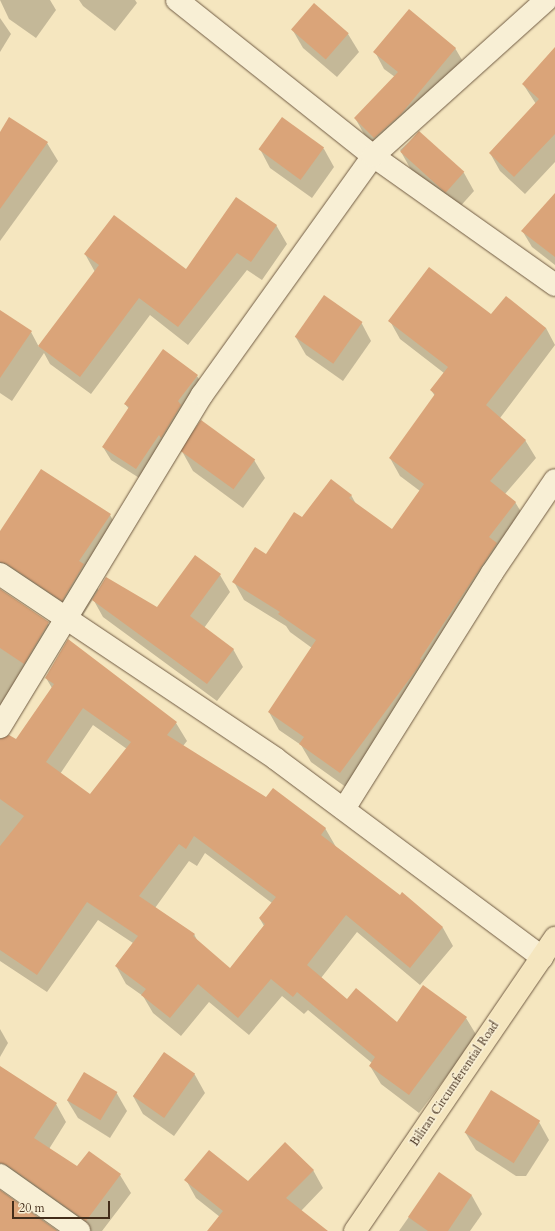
<!DOCTYPE html>
<html>
<head>
<meta charset="utf-8">
<style>
	body { margin:0 }
	#map { position:relative; width:555px; height:1231px; overflow:hidden; background:#f5e6bf; font-family:Cardo,serif }
	div>[style] { position:absolute }
	.shadow>* { inset:0; background:#0003 }
	.building>* { inset:0; background:#daa479; transform-origin:0 0 }
	.roads { filter:drop-shadow(0 0 1px #705b43) drop-shadow(0 0 1px #705b43) }
	.minor>* { height:22px; margin:-11px; padding:0 11px; transform-origin:11px; border-radius:11px; background:#f8efd5 }
	.major>* { height:22px; margin:-11px; padding:0 11px; transform-origin:11px; border-radius:11px; background:#f5e6bf }
	span { translate:-50% -50%; white-space:nowrap; text-align:center; line-height:1.15; -webkit-text-stroke:3px #f8efd5; paint-order:stroke }
	.street-label { font-size:12px; color:#432d1a }
	.scale { position:absolute; left:12px; top:1201px; width:98px; height:18px; box-sizing:border-box; border:2px solid #432d1a; border-top:0; padding-left:5px; font-size:12px; line-height:14px; white-space:nowrap; color:#432d1a; -webkit-text-stroke:3px #f8efd5; paint-order:stroke }
</style>
</head>
<body>
<div id="map">
	<div class="shadow">
		<div style="clip-path:polygon(0 0,50px 0,56px 10px,36px 38px,9px 19px)"></div>
		<div style="clip-path:polygon(79px 0,135px 0,137px 3px,115px 31px,83px 6px)"></div>
		<div style="clip-path:polygon(0 18px,11px 34px,0 52px)"></div>
		<div style="clip-path:polygon(292px 29px,348px 34px,359px 52px,337px 77px,303px 48px)"></div>
		<div style="clip-path:polygon(455px 48px,465px 65px,384px 154px,364px 134px,355px 118px,395px 77px,384px 69px,375px 52px)"></div>
		<div style="clip-path:polygon(555px 60px,555px 162px,525px 194px,500px 171px,490px 153px,536px 104px,523px 84px)"></div>
		<div style="clip-path:polygon(282px 119px,324px 149px,334px 167px,312px 198px,270px 168px,260px 149px)"></div>
		<div style="clip-path:polygon(419px 133px,464px 173px,474px 191px,457px 210px,410px 168px,400px 150px)"></div>
		<div style="clip-path:polygon(0 134px,47px 143px,58px 161px,0 241px)"></div>
		<div style="clip-path:polygon(555px 214px,555px 265px,532px 247px,523px 232px)"></div>
		<div style="clip-path:polygon(276px 225px,287px 244px,262px 280px,247px 270px,188px 345px,150px 315px,91px 394px,50px 364px,44px 353px,12px 401px,0 393px,0 311px,31px 332px,39px 347px,95px 272px,85px 254px,186px 271px)"></div>
		<div style="clip-path:polygon(491px 316px,546px 328px,555px 345px,500px 418px,525px 440px,536px 458px,505px 494px,515px 502px,526px 520px,350px 790px,311px 762px,301px 745px,279px 730px,269px 712px,312px 648px,290px 632px,286px 626px,244px 600px,234px 582px,267px 555px,303px 519px,351px 495px,356px 504px,392px 531px,420px 491px,400px 476px,390px 458px,435px 396px,431px 390px,444px 373px,400px 339px,390px 321px)"></div>
		<div style="clip-path:polygon(361px 322px,371px 341px,343px 381px,306px 355px,295px 336px)"></div>
		<div style="clip-path:polygon(197px 376px,205px 389px,144px 481px,111px 460px,103px 447px,129px 409px,125px 404px)"></div>
		<div style="clip-path:polygon(183px 453px,254px 460px,265px 478px,243px 508px,193px 471px)"></div>
		<div style="clip-path:polygon(110px 515px,124px 540px,95px 584px,99px 591px,157px 608px,220px 575px,230px 592px,204px 628px,233px 649px,243px 667px,217px 701px,103px 617px,93px 599px,77px 625px,0 567px,0 532px)"></div>
		<div style="clip-path:polygon(0 590px,48px 623px,59px 641px,0 709px)"></div>
		<div style="clip-path:polygon(evenodd,46px 678px,176px 723px,187px 741px,183px 746px,266px 798px,325px 828px,336px 847px,400px 896px,402px 894px,443px 928px,453px 946px,420px 985px,357px 932px,321px 978px,347px 1000px,397px 1024px,424px 987px,466px 1018px,477px 1036px,419px 1113px,381px 1084px,370px 1066px,372px 1063px,308px 1010px,304px 1014px,282px 996px,249px 1035px,209px 1002px,181px 1036px,153px 1013px,143px 996px,126px 984px,116px 966px,133px 943px,98px 920px,47px 992px,0 961px,0 741px,17px 741px,52px 688px,46px 678px,93px 725px,127px 749px,90px 796px,60px 774px,93px 725px,46px 678px,205px 853px,272px 903px,260px 919px,264px 926px,230px 969px,198px 942px,194px 934px,155px 908px,189px 861px,197px 866px,205px 853px)"></div>
		<div style="clip-path:polygon(0 1029px,8px 1043px,0 1057px)"></div>
		<div style="clip-path:polygon(164px 1053px,195px 1075px,205px 1093px,174px 1136px,143px 1114px,133px 1096px)"></div>
		<div style="clip-path:polygon(0 1067px,56px 1104px,66px 1122px,49px 1149px,77px 1167px,120px 1175px,131px 1193px,102px 1231px,87px 1231px,0 1186px)"></div>
		<div style="clip-path:polygon(116px 1092px,127px 1111px,110px 1138px,78px 1118px,67px 1100px)"></div>
		<div style="clip-path:polygon(539px 1122px,549px 1140px,526px 1176px,516px 1176px,476px 1150px,465px 1132px)"></div>
		<div style="clip-path:polygon(313px 1170px,323px 1188px,301px 1211px,326px 1231px,208px 1231px,220px 1217px,196px 1198px,186px 1180px,248px 1182px)"></div>
		<div style="clip-path:polygon(439px 1174px,472px 1196px,482px 1214px,470px 1231px,399px 1231px)"></div>
		<div style="clip-path:polygon(0 1190px,58px 1231px,0 1231px)"></div>
	</div>
	<div class="building">
		<div style="left:314px;top:3px;width:46px;height:35px;rotate:41deg"></div>
		<div style="clip-path:polygon(409px 9px,456px 48px,401px 114px,374px 138px,354px 118px,398px 72px,373px 52px)"></div>
		<div style="clip-path:polygon(555px 47px,555px 134px,514px 177px,489px 153px,539px 99px,522px 84px)"></div>
		<div style="clip-path:polygon(9px 117px,48px 142px,0 209px,0 132px)"></div>
		<div style="left:282px;top:117px;width:52px;height:40px;rotate:36deg"></div>
		<div style="left:419px;top:131px;width:61px;height:28px;rotate:42deg"></div>
		<div style="clip-path:polygon(555px 193px,555px 257px,521px 231px)"></div>
		<div style="clip-path:polygon(236px 197px,277px 225px,251px 262px,237px 253px,178px 327px,139px 298px,80px 377px,38px 346px,99px 265px,84px 254px,114px 215px,186px 269px)"></div>
		<div style="clip-path:polygon(429px 267px,491px 314px,506px 296px,546px 328px,486px 405px,526px 440px,490px 481px,516px 502px,489px 537px,497px 543px,420px 659px,422px 660px,416px 670px,340px 773px,299px 744px,304px 737px,268px 712px,316px 640px,278px 614px,280px 612px,232px 582px,255px 547px,266px 554px,294px 512px,302px 517px,331px 479px,352px 495px,349px 498px,392px 529px,424px 484px,389px 458px,435px 394px,430px 390px,448px 367px,388px 321px)"></div>
		<div style="left:324px;top:295px;width:47px;height:51px;rotate:35deg"></div>
		<div style="clip-path:polygon(0 310px,32px 331px,0 378px)"></div>
		<div style="clip-path:polygon(163px 349px,198px 375px,178px 401px,181px 405px,161px 438px,159px 435px,136px 469px,102px 447px,129px 407px,124px 404px)"></div>
		<div style="left:201px;top:420px;width:67px;height:37px;rotate:36deg"></div>
		<div style="clip-path:polygon(41px 469px,111px 514px,79px 561px,84px 564px,62px 601px,7px 564px,0 562px,0 531px)"></div>
		<div style="clip-path:polygon(195px 555px,221px 574px,190px 616px,234px 649px,207px 684px,92px 600px,106px 577px,157px 607px)"></div>
		<div style="clip-path:polygon(0 589px,49px 622px,24px 664px,0 648px)"></div>
		<div style="clip-path:polygon(evenodd,68px 639px,177px 722px,167px 735px,266px 797px,273px 788px,326px 828px,321px 835px,400px 895px,402px 892px,443px 927px,410px 968px,346px 915px,307px 965px,347px 999px,356px 988px,397px 1022px,423px 985px,467px 1017px,409px 1095px,369px 1066px,375px 1057px,297px 992px,293px 997px,271px 979px,238px 1018px,198px 984px,170px 1018px,141px 995px,146px 989px,115px 966px,138px 936px,87px 902px,37px 975px,0 950px,0 846px,24px 816px,0 799px,0 739px,9px 735px,16px 739px,54px 684px,45px 678px,68px 639px,83px 708px,131px 742px,90px 794px,46px 762px,83px 708px,68px 639px,194px 836px,276px 897px,259px 918px,265px 924px,230px 968px,193px 936px,195px 934px,139px 896px,179px 844px,186px 849px,194px 836px)"></div>
		<div style="left:164px;top:1052px;width:38px;height:54px;rotate:35deg"></div>
		<div style="clip-path:polygon(0 1066px,57px 1103px,34px 1138px,77px 1166px,89px 1151px,121px 1174px,86px 1221px,7px 1165px,0 1163px)"></div>
		<div style="left:84px;top:1072px;width:39px;height:33px;rotate:31deg"></div>
		<div style="left:491px;top:1090px;width:58px;height:50px;rotate:32deg"></div>
		<div style="clip-path:polygon(285px 1142px,314px 1170px,286px 1198px,328px 1231px,207px 1231px,223px 1211px,184px 1180px,209px 1150px,248px 1181px)"></div>
		<div style="clip-path:polygon(439px 1172px,472px 1195px,448px 1231px,428px 1231px,408px 1217px)"></div>
		<div style="clip-path:polygon(0 1190px,57px 1231px,0 1231px)"></div>
	</div>
	<div class="roads">
		<div class="minor">
			<div style="left:177px;top:0;width:251px;rotate:38.5deg"></div>
			<div style="left:373px;top:156px;width:223px;rotate:35.3deg"></div>
			<div style="left:0;top:574px;width:332px;rotate:33.8deg"></div>
			<div style="left:276px;top:759px;width:332px;rotate:36.7deg"></div>
			<div style="left:0;top:727px;width:389px;rotate:-58.7deg"></div>
			<div style="left:202px;top:395px;width:294px;rotate:-54.4deg"></div>
			<div style="left:373px;top:156px;width:233px;rotate:-42deg"></div>
			<div style="left:344px;top:809px;width:279px;rotate:-57.9deg"></div>
			<div style="left:492px;top:573px;width:112px;rotate:-55.9deg"></div>
			<div style="left:0;top:1175px;width:97px;rotate:35.3deg"></div>
		</div>
		<div class="major">
			<div style="left:355px;top:1231px;width:355px;rotate:-55.7deg"></div>
		</div>
	</div>
	<div class="street-label">
		<span style="left:455px;top:1084px;rotate:-56deg">Biliran Circumferential Road</span>
	</div>
	<div class="scale">20 m</div>
</div>
</body>
</html>
